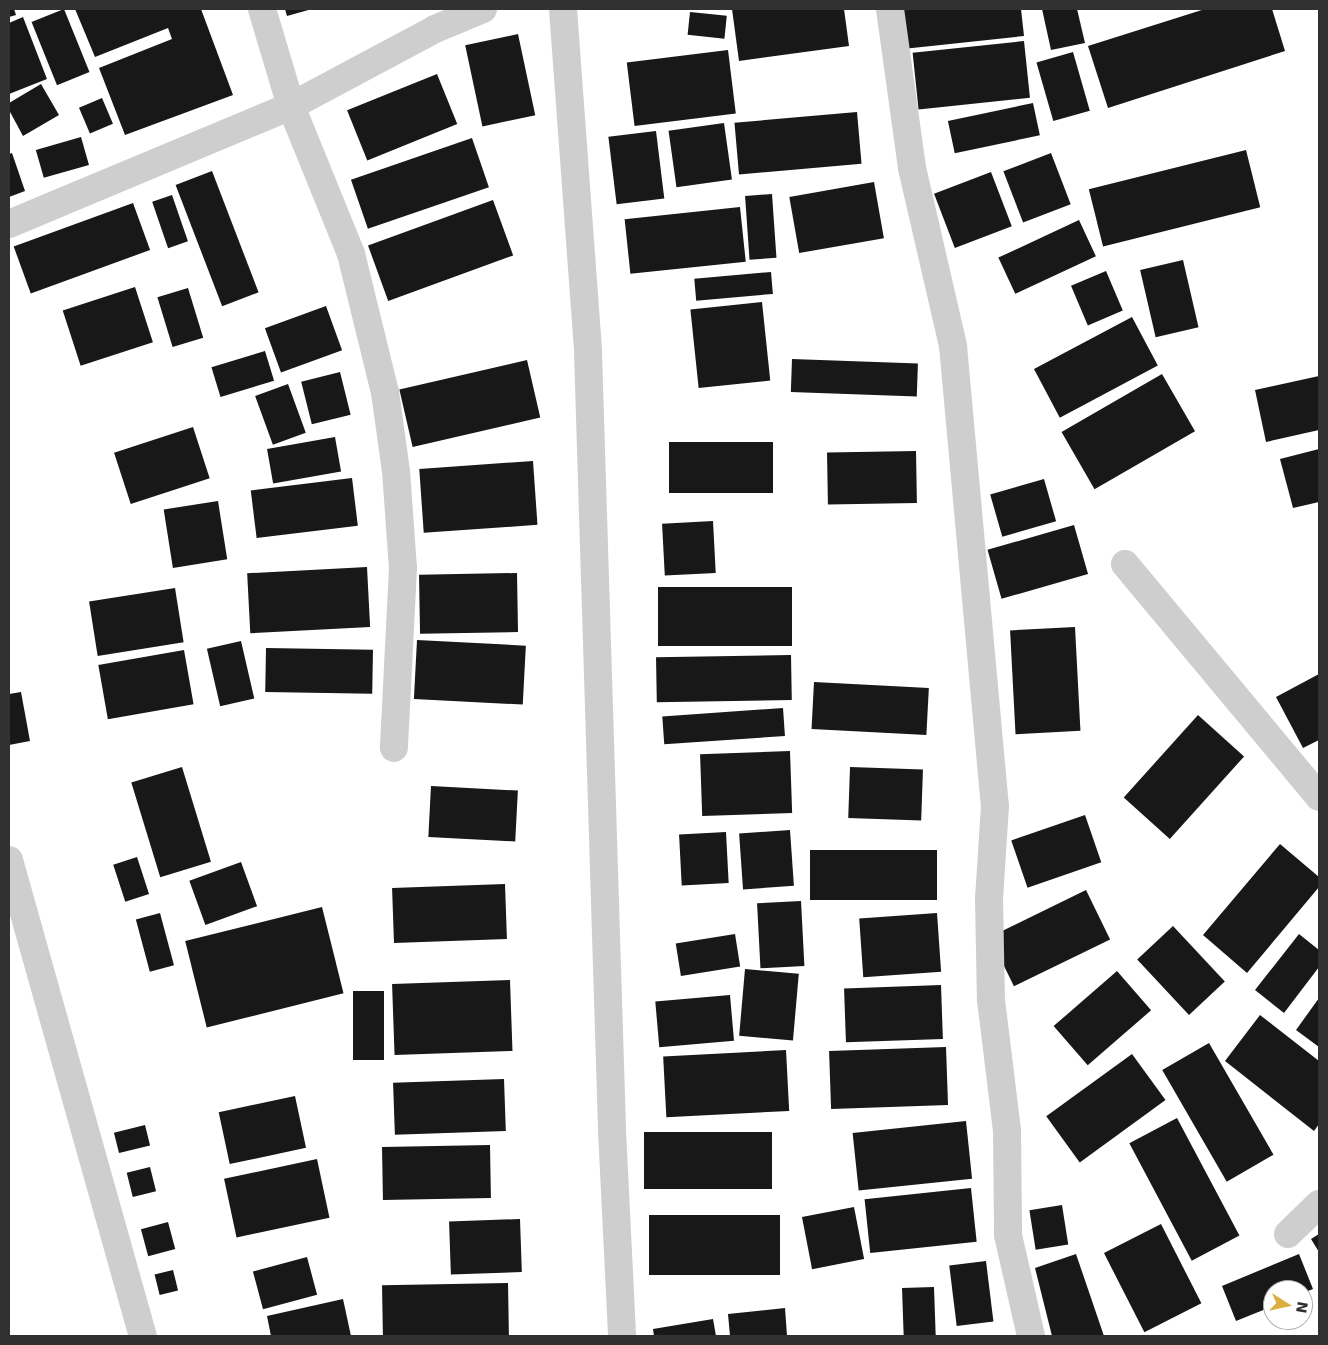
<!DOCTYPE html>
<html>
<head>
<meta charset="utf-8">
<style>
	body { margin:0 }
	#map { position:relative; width:1328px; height:1345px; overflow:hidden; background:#fff; font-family:"DejaVu Sans",sans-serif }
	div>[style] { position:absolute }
	.building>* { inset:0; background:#181818; transform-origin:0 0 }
	.minor>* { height:28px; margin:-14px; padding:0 14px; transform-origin:14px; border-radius:14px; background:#cecece }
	span { translate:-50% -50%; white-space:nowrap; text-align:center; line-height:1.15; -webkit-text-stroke:5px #fff; paint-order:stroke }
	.frame { position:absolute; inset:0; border:10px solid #313131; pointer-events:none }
	.north { position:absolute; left:1263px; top:1280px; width:50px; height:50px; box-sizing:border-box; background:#fff; border:1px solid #adadad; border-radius:50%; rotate:100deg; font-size:14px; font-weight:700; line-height:20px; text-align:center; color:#313131 }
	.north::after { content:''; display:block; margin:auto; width:18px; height:22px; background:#dcae40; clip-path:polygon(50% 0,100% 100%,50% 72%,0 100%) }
</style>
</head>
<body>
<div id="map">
	<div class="building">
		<div style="clip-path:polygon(9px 9px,14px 9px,16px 15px,9px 17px)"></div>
		<div style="left:64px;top:9px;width:68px;height:35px;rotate:68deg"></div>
		<div style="clip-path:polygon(75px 9px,201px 9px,233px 95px,125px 135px,99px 68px,172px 39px,168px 28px,95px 57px)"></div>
		<div style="clip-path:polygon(285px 9px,312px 9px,287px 16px)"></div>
		<div style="clip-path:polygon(732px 9px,844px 9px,849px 46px,739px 61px)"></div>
		<div style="clip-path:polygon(899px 9px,1021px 9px,1024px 36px,903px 49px)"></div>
		<div style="clip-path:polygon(1042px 9px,1077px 9px,1085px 43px,1051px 50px)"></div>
		<div style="clip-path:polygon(1205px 9px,1272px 9px,1285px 51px,1108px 108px,1088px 46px)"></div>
		<div style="left:690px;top:12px;width:37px;height:23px;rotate:6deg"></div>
		<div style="clip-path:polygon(23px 17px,47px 79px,9px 94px,9px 23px)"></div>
		<div style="left:518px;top:34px;width:83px;height:54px;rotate:78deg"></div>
		<div style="left:1024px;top:41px;width:57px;height:112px;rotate:84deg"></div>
		<div style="left:728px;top:50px;width:64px;height:102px;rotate:83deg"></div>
		<div style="left:1073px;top:52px;width:61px;height:38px;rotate:74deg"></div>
		<div style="left:437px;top:74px;width:54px;height:97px;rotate:68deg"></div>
		<div style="clip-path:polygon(41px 84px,59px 115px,23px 136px,9px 110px,9px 103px)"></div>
		<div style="left:102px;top:98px;width:28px;height:25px;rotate:67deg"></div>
		<div style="left:1033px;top:103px;width:33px;height:87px;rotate:78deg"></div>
		<div style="left:857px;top:112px;width:52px;height:123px;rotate:85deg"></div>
		<div style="left:724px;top:123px;width:57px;height:56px;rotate:82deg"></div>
		<div style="left:656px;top:131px;width:68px;height:48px;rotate:83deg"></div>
		<div style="left:81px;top:137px;width:29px;height:47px;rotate:74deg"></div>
		<div style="left:472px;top:138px;width:52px;height:128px;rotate:71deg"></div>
		<div style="left:1246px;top:150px;width:59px;height:162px;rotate:76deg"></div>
		<div style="clip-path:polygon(12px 153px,25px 191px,9px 197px,9px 154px)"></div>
		<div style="left:1051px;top:153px;width:55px;height:51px;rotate:69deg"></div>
		<div style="left:212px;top:171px;width:130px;height:39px;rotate:69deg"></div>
		<div style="left:991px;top:172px;width:58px;height:61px;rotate:69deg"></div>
		<div style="left:874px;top:182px;width:57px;height:86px;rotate:80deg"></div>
		<div style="left:772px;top:194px;width:64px;height:27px;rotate:86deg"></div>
		<div style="left:172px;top:195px;width:49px;height:21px;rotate:71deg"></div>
		<div style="left:493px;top:200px;width:59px;height:133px;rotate:70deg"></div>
		<div style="left:133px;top:203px;width:50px;height:127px;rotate:70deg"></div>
		<div style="left:740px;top:207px;width:55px;height:116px;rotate:84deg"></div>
		<div style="left:1079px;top:220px;width:40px;height:89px;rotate:65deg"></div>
		<div style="left:1183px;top:260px;width:69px;height:44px;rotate:77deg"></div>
		<div style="left:1106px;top:271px;width:43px;height:38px;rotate:67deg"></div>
		<div style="left:771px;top:272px;width:22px;height:77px;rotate:85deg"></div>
		<div style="left:135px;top:287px;width:58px;height:76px;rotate:72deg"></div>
		<div style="left:188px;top:288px;width:52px;height:32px;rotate:73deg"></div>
		<div style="left:762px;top:302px;width:79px;height:72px;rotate:84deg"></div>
		<div style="left:326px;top:306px;width:47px;height:65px;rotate:70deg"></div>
		<div style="left:1132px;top:317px;width:55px;height:111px;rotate:62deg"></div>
		<div style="left:265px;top:351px;width:31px;height:56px;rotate:73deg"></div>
		<div style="left:792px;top:359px;width:126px;height:33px;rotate:2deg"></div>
		<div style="left:527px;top:360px;width:59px;height:131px;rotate:77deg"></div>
		<div style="left:340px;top:372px;width:44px;height:40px;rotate:76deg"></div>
		<div style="left:1162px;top:374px;width:66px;height:116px;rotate:60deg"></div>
		<div style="clip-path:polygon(1319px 376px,1319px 430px,1266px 442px,1255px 390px)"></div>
		<div style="left:288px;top:384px;width:52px;height:35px;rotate:70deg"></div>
		<div style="left:193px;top:427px;width:54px;height:83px;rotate:72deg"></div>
		<div style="left:335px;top:437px;width:35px;height:69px;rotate:80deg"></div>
		<div style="left:669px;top:442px;width:104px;height:51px"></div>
		<div style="clip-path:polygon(1319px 449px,1319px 502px,1293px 508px,1280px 459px)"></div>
		<div style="left:916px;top:451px;width:52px;height:89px;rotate:89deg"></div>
		<div style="left:533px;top:461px;width:64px;height:114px;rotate:86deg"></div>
		<div style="left:352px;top:478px;width:48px;height:102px;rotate:83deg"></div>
		<div style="left:1044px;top:479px;width:44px;height:56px;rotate:74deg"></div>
		<div style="left:218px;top:501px;width:59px;height:55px;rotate:81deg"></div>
		<div style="left:713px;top:521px;width:52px;height:51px;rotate:87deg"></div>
		<div style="left:1074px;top:525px;width:51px;height:90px;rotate:74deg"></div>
		<div style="left:367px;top:567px;width:60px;height:120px;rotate:87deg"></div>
		<div style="left:517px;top:573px;width:59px;height:98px;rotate:89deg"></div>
		<div style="left:658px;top:587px;width:134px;height:59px"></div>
		<div style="left:175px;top:588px;width:55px;height:87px;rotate:81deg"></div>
		<div style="left:1075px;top:627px;width:104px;height:65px;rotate:87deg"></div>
		<div style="left:417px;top:640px;width:109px;height:59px;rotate:3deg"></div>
		<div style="left:241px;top:641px;width:59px;height:35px;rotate:77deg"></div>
		<div style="left:266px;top:648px;width:107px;height:44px;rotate:1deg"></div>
		<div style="left:184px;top:650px;width:55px;height:87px;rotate:80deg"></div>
		<div style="left:791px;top:655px;width:45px;height:135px;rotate:89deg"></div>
		<div style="clip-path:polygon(1319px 674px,1319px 740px,1303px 748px,1276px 697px)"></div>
		<div style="left:814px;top:682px;width:115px;height:47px;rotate:3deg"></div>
		<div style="clip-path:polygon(21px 692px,30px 741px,9px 745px,9px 694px)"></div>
		<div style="left:783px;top:708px;width:28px;height:121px;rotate:86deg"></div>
		<div style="left:1198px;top:715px;width:62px;height:111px;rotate:42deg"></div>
		<div style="left:790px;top:751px;width:62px;height:90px;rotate:88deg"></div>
		<div style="left:182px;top:767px;width:99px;height:53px;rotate:73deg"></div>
		<div style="left:850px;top:767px;width:73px;height:51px;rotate:2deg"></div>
		<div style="left:431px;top:786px;width:87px;height:51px;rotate:3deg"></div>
		<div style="left:1085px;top:815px;width:50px;height:78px;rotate:71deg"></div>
		<div style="left:790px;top:830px;width:56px;height:51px;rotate:86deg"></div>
		<div style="left:726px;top:832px;width:51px;height:47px;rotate:87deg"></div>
		<div style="clip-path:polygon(1280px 844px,1319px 877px,1319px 887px,1247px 973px,1203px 935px)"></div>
		<div style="left:937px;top:850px;width:50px;height:127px;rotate:90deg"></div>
		<div style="left:137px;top:857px;width:39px;height:25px;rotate:72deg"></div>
		<div style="left:241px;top:862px;width:47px;height:55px;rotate:70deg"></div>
		<div style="left:505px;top:884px;width:55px;height:113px;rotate:88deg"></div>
		<div style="left:1086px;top:890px;width:55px;height:107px;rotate:64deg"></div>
		<div style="left:801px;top:901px;width:65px;height:44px;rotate:87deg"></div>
		<div style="left:322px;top:907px;width:89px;height:141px;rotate:76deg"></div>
		<div style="left:160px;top:913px;width:54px;height:25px;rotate:75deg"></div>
		<div style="left:937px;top:913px;width:59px;height:78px;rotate:86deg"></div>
		<div style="left:1173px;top:926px;width:76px;height:49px;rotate:47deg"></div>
		<div style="left:735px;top:934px;width:33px;height:60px;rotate:81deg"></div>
		<div style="clip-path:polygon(1299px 934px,1319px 950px,1319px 967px,1284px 1013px,1255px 990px)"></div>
		<div style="left:745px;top:969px;width:54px;height:67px;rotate:5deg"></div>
		<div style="left:1117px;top:971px;width:52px;height:84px;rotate:49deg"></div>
		<div style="left:510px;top:980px;width:71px;height:118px;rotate:88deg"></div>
		<div style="left:941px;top:985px;width:54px;height:97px;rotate:88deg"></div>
		<div style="left:384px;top:991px;width:69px;height:31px;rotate:90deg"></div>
		<div style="left:730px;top:995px;width:46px;height:75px;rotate:85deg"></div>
		<div style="clip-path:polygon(1319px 998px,1319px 1047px,1296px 1030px)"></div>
		<div style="clip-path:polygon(1260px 1015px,1319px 1061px,1319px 1124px,1314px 1131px,1225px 1061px)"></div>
		<div style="left:1209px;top:1043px;width:129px;height:54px;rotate:60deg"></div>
		<div style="left:946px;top:1047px;width:58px;height:117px;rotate:88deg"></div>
		<div style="left:786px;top:1050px;width:61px;height:123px;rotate:87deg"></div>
		<div style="left:1132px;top:1054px;width:57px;height:106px;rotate:54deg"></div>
		<div style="left:504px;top:1079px;width:52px;height:111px;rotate:88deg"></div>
		<div style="left:295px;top:1096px;width:53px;height:78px;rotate:78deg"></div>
		<div style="left:1177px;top:1118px;width:133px;height:54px;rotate:62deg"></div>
		<div style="left:966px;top:1121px;width:58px;height:114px;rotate:84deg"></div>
		<div style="left:145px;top:1125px;width:21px;height:32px;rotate:76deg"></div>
		<div style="left:772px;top:1132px;width:57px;height:128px;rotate:90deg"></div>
		<div style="left:490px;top:1145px;width:53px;height:108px;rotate:89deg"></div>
		<div style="left:317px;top:1159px;width:60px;height:95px;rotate:78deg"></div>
		<div style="left:150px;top:1167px;width:25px;height:24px;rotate:76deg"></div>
		<div style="left:971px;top:1188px;width:54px;height:107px;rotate:84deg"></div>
		<div style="left:1062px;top:1205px;width:40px;height:33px;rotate:81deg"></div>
		<div style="left:854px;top:1207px;width:53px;height:53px;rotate:79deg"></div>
		<div style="left:649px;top:1215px;width:131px;height:60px"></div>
		<div style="left:520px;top:1219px;width:53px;height:71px;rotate:88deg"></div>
		<div style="left:168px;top:1222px;width:28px;height:28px;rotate:75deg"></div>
		<div style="left:1161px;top:1224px;width:89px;height:64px;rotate:63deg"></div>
		<div style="clip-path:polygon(1319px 1234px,1319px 1252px,1311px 1239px)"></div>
		<div style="clip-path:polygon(1076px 1254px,1104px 1336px,1052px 1336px,1035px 1268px)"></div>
		<div style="clip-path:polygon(1299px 1254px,1313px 1289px,1303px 1293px,1303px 1290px,1273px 1290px,1273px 1306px,1236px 1321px,1222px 1286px)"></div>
		<div style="left:307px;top:1257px;width:39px;height:56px;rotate:75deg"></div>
		<div style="left:986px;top:1261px;width:61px;height:37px;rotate:83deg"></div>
		<div style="left:173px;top:1270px;width:21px;height:19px;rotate:76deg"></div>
		<div style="left:508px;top:1283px;width:53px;height:126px;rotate:89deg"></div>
		<div style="left:934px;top:1287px;width:49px;height:32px;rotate:88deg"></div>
		<div style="clip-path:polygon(343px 1299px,351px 1336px,271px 1336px,267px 1316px)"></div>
		<div style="clip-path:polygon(785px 1308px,787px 1336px,730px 1336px,728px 1314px)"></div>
		<div style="clip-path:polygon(713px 1319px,716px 1336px,654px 1336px,653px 1329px)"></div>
	</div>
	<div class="minor">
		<div style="left:262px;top:9px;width:101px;rotate:73.4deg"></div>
		<div style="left:291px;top:106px;width:160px;rotate:67.9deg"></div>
		<div style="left:351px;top:254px;width:142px;rotate:76.2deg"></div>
		<div style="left:385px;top:392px;width:80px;rotate:82.1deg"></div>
		<div style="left:396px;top:471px;width:97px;rotate:85.9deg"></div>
		<div style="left:403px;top:568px;width:180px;rotate:92.9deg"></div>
		<div style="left:563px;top:9px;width:344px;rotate:85.8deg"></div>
		<div style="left:588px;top:352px;width:778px;rotate:88.23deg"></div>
		<div style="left:612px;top:1130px;width:206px;rotate:87.2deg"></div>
		<div style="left:890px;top:9px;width:161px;rotate:82.1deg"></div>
		<div style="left:912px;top:168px;width:183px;rotate:77deg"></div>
		<div style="left:953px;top:346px;width:462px;rotate:84.8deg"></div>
		<div style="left:995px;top:806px;width:93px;rotate:93.7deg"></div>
		<div style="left:989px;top:899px;width:101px;rotate:88.9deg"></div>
		<div style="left:991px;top:1000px;width:132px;rotate:83deg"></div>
		<div style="left:1007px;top:1131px;width:104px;rotate:89.4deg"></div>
		<div style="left:1008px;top:1235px;width:104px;rotate:77.2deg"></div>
		<div style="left:9px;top:224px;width:306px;rotate:-22.7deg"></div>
		<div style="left:291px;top:106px;width:163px;rotate:-28.1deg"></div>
		<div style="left:435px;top:29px;width:52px;rotate:-22.6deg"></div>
		<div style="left:1125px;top:564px;width:303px;rotate:50.2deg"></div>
		<div style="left:9px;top:860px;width:495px;rotate:74.3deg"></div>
		<div style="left:1288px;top:1234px;width:43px;rotate:-44.1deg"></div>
	</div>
	<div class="frame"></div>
	<div class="north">N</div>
</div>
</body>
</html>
